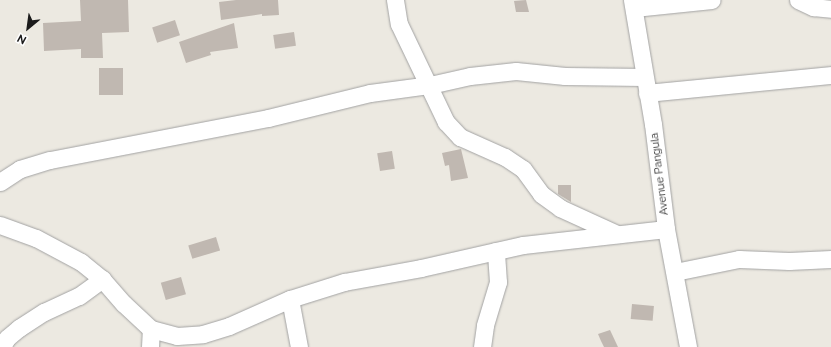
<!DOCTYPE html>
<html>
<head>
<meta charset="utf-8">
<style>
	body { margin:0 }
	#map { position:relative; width:831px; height:347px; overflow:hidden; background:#ece9e1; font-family:Raleway,sans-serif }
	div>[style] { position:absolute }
	.building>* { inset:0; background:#c0b8b1; transform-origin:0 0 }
	.roads { filter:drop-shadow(0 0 1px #a2a2a2) drop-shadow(0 0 1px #a2a2a2) }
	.minor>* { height:17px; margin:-8.5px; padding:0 8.5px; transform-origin:8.5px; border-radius:8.5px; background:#fff }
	span { translate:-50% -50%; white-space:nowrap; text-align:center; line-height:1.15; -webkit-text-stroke:3px #fff; paint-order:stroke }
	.street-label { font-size:11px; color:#1b1b1b }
	.north { position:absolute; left:8px; top:8px; width:40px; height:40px; -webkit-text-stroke:3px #fff; paint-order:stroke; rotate:209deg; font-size:11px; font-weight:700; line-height:16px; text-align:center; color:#1b1b1b }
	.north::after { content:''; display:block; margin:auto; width:14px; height:18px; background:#1b1b1b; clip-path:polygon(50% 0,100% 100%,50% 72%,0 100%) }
</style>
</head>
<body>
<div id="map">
	<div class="building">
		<div style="clip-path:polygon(80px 0,128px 0,129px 32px,102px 33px,103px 58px,81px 58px,81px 49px,44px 51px,43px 23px,81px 21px)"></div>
		<div style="clip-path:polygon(236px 0,278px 0,279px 15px,262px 16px,262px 14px,221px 20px,219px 2px)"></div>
		<div style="clip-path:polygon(526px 0,529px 12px,516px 12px,514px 1px)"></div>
		<div style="left:175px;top:20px;width:16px;height:24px;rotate:72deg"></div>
		<div style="clip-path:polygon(234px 23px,238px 48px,210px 52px,211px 55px,186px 63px,179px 42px)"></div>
		<div style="left:294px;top:32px;width:14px;height:21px;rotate:82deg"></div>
		<div style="left:99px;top:68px;width:24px;height:27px"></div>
		<div style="clip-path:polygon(461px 149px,468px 178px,451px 181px,449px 165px,445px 166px,442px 153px)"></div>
		<div style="left:392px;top:151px;width:18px;height:15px;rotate:81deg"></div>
		<div style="clip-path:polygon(558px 185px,571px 185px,571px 202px,558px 194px)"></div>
		<div style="left:216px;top:237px;width:14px;height:29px;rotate:73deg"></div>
		<div style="left:181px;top:277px;width:18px;height:21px;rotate:74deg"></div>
		<div style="left:632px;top:304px;width:22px;height:15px;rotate:5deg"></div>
		<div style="clip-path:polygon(610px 330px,618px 347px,604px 347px,601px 341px,598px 334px)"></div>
	</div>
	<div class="roads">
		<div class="minor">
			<div style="left:395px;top:0;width:24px;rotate:81deg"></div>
			<div style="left:399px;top:24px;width:109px;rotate:64.4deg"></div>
			<div style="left:446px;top:122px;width:21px;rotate:47deg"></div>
			<div style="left:460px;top:137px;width:49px;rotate:24deg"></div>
			<div style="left:505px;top:157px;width:22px;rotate:34deg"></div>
			<div style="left:523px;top:169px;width:31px;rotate:54deg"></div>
			<div style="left:541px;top:194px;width:24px;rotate:36deg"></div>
			<div style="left:560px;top:208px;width:63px;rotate:24.5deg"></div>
			<div style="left:632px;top:0;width:126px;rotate:80.4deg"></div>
			<div style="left:653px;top:124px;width:106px;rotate:82.9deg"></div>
			<div style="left:666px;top:229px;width:120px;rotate:79.4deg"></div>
			<div style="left:798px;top:0;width:17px;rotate:25deg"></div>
			<div style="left:813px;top:7px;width:18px;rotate:6deg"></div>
			<div style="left:634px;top:8px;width:78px;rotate:-5.9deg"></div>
			<div style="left:647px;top:93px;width:185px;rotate:-5.6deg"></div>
			<div style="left:0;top:182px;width:24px;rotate:-33deg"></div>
			<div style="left:20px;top:169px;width:31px;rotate:-17deg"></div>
			<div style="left:50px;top:160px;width:222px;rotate:-10.9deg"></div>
			<div style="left:268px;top:118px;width:105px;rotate:-13.8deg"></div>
			<div style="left:370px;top:93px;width:61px;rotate:-7.6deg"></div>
			<div style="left:430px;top:85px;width:41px;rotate:-12.7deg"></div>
			<div style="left:470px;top:76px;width:46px;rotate:-6.2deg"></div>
			<div style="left:516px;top:71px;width:49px;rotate:5.8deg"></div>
			<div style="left:565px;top:76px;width:79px;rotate:0.7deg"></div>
			<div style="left:0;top:225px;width:38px;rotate:20deg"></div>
			<div style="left:36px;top:238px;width:51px;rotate:28.1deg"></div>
			<div style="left:81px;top:262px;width:27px;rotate:39deg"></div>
			<div style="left:102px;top:279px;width:33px;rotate:49deg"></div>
			<div style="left:124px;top:304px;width:37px;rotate:43deg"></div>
			<div style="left:151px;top:329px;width:27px;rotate:15deg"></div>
			<div style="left:177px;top:336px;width:26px;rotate:-4deg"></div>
			<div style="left:203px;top:334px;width:27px;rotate:-17deg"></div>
			<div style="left:229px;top:326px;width:67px;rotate:-23.9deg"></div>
			<div style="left:290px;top:299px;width:57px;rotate:-17.5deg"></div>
			<div style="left:344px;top:282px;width:78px;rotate:-10.3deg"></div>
			<div style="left:421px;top:268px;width:105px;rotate:-12.7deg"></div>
			<div style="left:523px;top:245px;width:144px;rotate:-6.4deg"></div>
			<div style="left:675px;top:272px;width:65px;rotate:-11.5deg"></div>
			<div style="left:739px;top:259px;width:50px;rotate:2.3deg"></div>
			<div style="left:789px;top:261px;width:42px;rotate:-2.7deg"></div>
			<div style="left:290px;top:299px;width:49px;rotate:79.4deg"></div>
			<div style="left:2px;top:347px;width:10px;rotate:-61deg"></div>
			<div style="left:7px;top:338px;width:16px;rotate:-40deg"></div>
			<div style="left:19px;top:328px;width:30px;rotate:-33deg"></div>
			<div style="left:44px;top:312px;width:38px;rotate:-25deg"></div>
			<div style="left:79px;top:296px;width:29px;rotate:-36deg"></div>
			<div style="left:150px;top:347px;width:18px;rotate:-87deg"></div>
			<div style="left:482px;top:347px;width:22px;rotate:-82deg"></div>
			<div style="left:485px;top:325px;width:45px;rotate:-73.2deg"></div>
			<div style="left:498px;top:282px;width:31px;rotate:-94deg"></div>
		</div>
	</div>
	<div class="street-label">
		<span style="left:660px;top:174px;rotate:-97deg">Avenue Pangula</span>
	</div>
	<div class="north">N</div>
</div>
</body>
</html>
